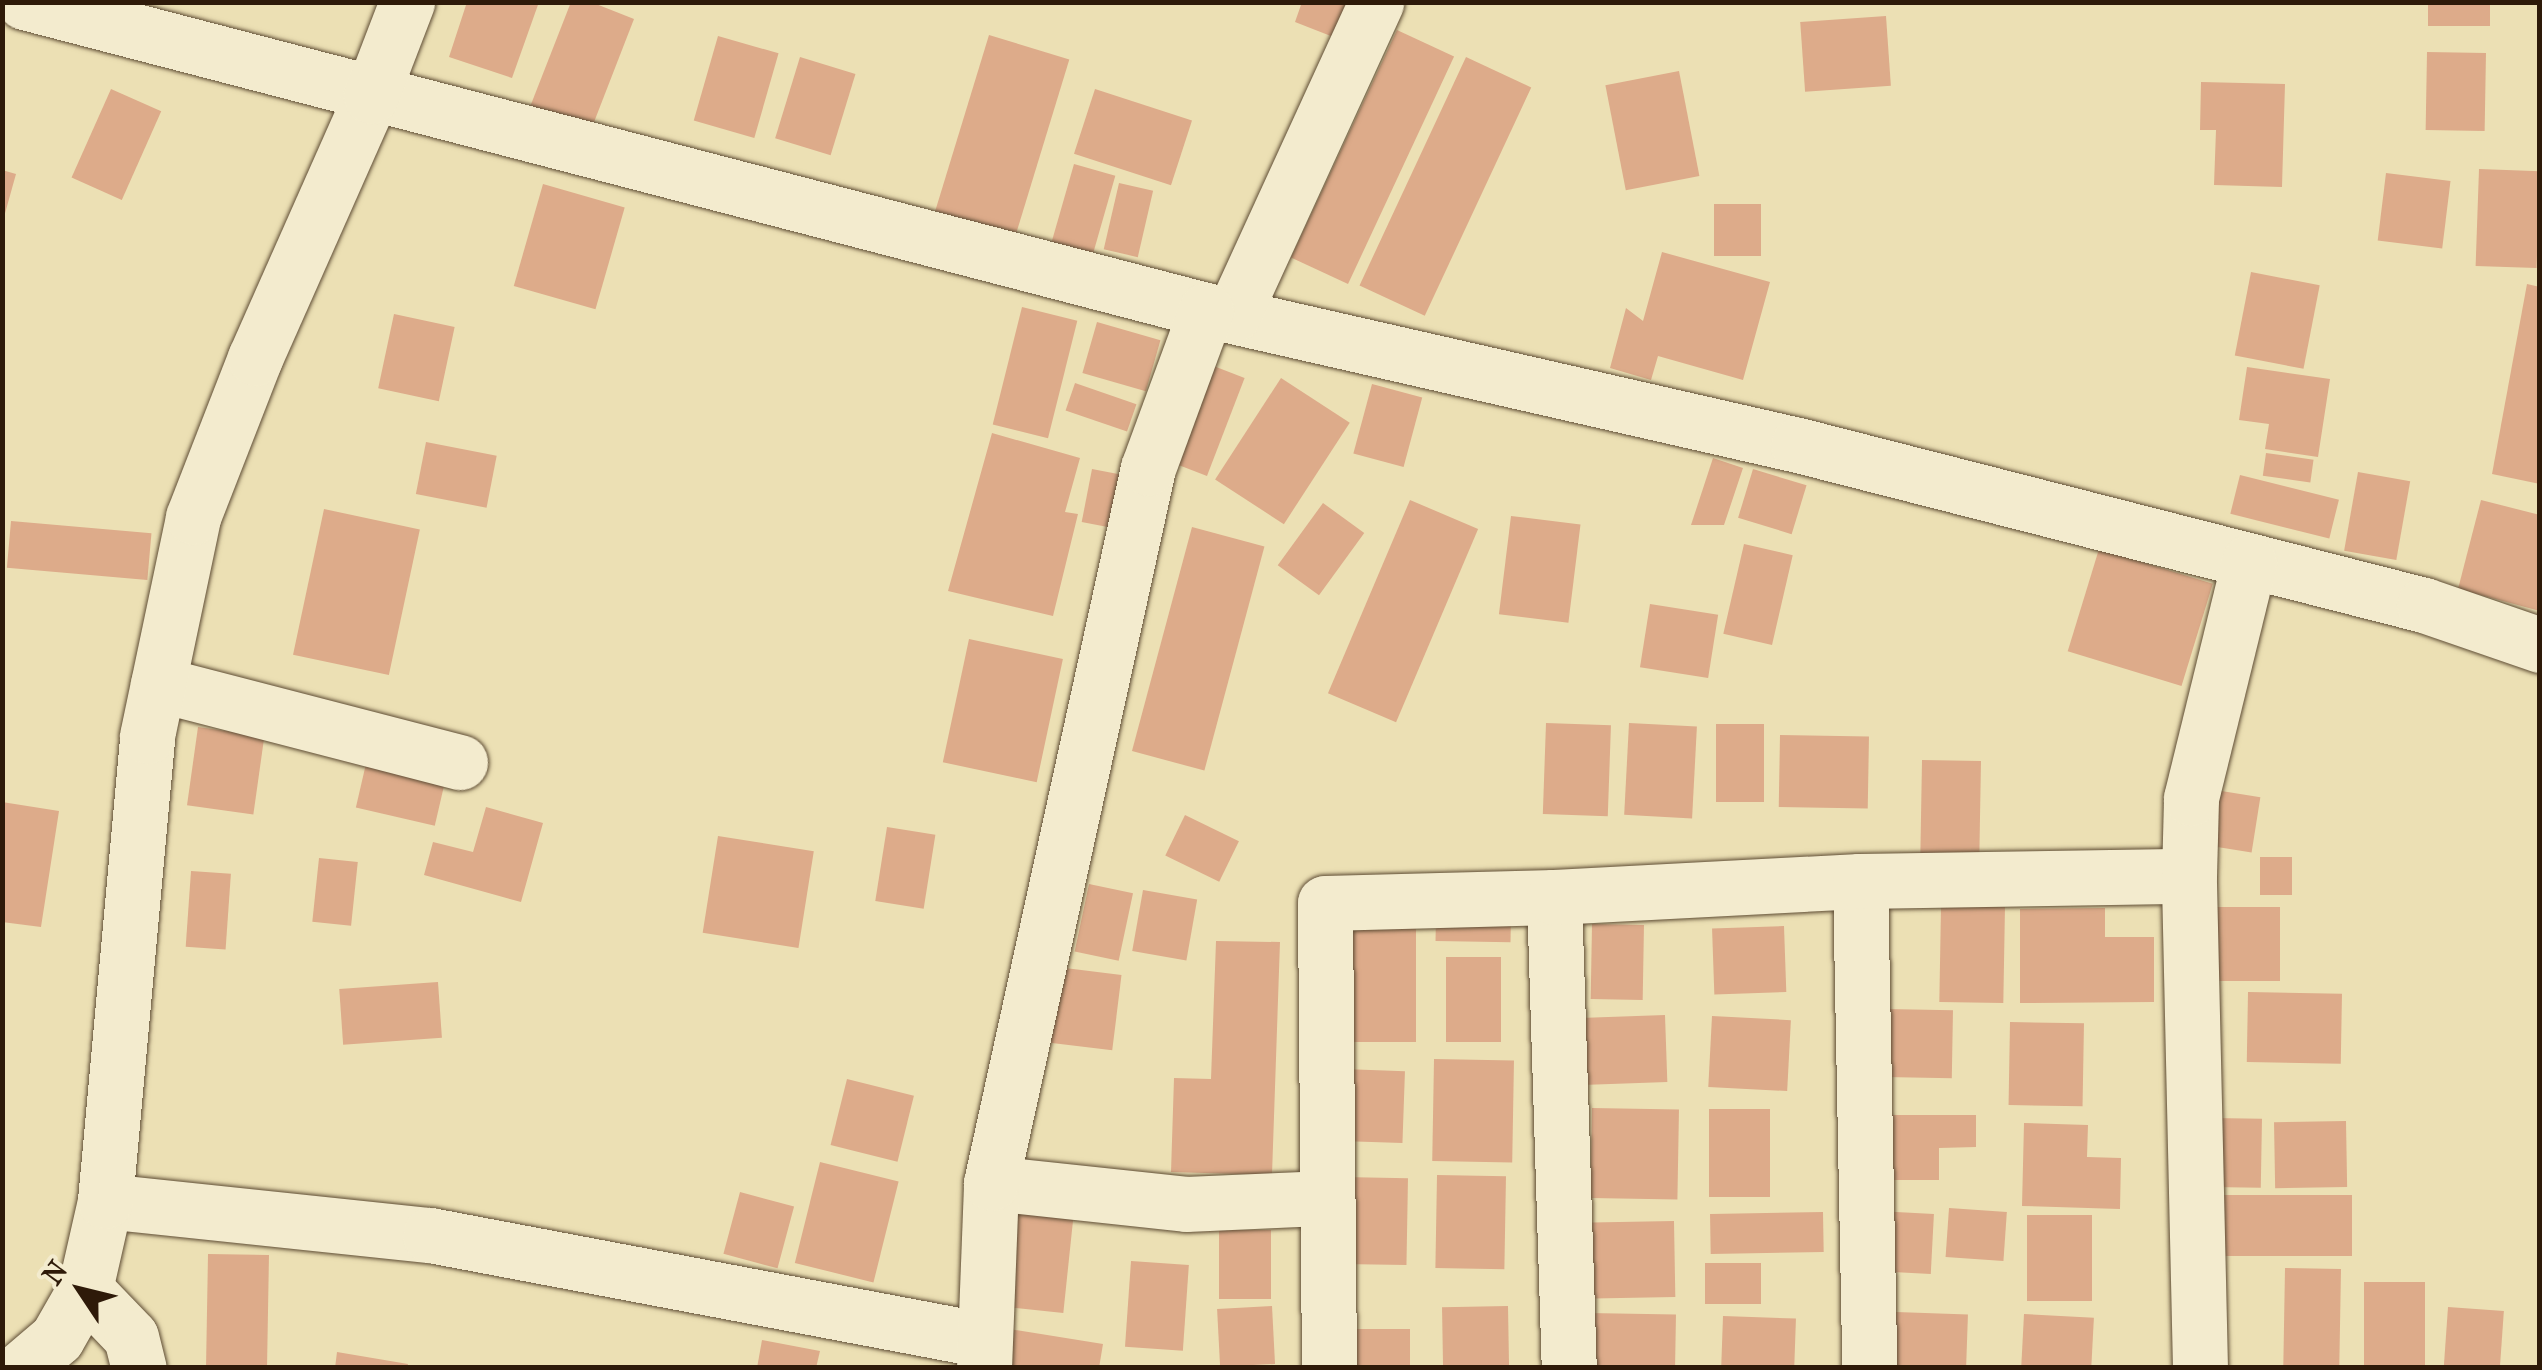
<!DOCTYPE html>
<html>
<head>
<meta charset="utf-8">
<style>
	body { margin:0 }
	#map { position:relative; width:2542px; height:1370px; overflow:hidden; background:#ece0b4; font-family:"IM FELL French Canon",serif }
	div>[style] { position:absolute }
	.building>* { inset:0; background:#ddab8a; transform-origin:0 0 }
	.roads { filter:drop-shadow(0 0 2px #5e4c34) drop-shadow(0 0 2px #5e4c34) }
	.minor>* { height:55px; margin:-27.5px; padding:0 27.5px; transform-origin:27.5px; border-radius:27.5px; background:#f3ebce }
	span { translate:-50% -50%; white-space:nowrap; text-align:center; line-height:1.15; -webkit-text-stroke:10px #f3ebce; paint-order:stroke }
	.frame { position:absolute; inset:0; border:5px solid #2e1a09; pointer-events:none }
	.north { position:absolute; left:30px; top:1240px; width:100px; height:100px; -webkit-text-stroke:8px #f3ebce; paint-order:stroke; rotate:305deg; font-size:28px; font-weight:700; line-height:40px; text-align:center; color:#2e1a09 }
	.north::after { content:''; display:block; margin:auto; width:35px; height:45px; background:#2e1a09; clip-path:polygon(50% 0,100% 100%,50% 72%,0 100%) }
</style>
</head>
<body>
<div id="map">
	<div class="building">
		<div style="clip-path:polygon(467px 2px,539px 2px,512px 78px,449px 57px)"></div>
		<div style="clip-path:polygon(571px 2px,591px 2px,634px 19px,589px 135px,528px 112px)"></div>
		<div style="clip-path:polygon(1302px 2px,1357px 2px,1341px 40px,1295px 22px)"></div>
		<div style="left:2428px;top:2px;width:62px;height:24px"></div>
		<div style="left:1886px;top:16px;width:70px;height:86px;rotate:86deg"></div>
		<div style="left:1397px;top:30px;width:63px;height:251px;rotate:25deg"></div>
		<div style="left:989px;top:35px;width:84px;height:184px;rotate:17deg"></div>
		<div style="left:718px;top:36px;width:63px;height:88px;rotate:16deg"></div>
		<div style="left:2427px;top:52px;width:59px;height:78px;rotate:1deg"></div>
		<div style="left:800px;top:57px;width:58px;height:85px;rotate:17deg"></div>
		<div style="left:1466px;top:57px;width:72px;height:252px;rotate:25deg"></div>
		<div style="left:1679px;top:71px;width:107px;height:75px;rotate:79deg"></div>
		<div style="clip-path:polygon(2201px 82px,2285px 84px,2282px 187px,2214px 185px,2216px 130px,2200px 130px)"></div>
		<div style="left:111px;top:89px;width:55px;height:97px;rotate:24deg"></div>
		<div style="left:1095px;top:89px;width:102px;height:68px;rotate:18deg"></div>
		<div style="left:1074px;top:164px;width:43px;height:82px;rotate:16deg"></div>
		<div style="left:2479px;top:169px;width:61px;height:97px;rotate:2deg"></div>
		<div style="clip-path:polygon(2px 170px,16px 174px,4px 217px,2px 217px)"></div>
		<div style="left:2386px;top:173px;width:65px;height:68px;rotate:7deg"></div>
		<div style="left:1119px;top:183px;width:35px;height:68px;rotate:13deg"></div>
		<div style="left:543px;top:184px;width:85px;height:106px;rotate:16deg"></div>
		<div style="left:1714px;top:204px;width:47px;height:52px"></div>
		<div style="clip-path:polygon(1662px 252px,1770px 282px,1743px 380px,1658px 356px,1651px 380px,1610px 368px,1626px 308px,1643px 321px)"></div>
		<div style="left:2251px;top:272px;width:70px;height:85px;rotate:11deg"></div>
		<div style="clip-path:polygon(2527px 284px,2540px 287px,2540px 484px,2492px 474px)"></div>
		<div style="left:1022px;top:307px;width:57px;height:121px;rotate:14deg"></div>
		<div style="left:394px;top:314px;width:62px;height:76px;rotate:12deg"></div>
		<div style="left:1097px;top:322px;width:66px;height:53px;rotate:16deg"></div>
		<div style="left:1211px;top:365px;width:36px;height:105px;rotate:21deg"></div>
		<div style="clip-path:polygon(2247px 367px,2330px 379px,2318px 457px,2265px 449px,2269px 424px,2239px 420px)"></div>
		<div style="left:1281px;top:378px;width:82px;height:121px;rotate:33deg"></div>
		<div style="left:1075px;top:383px;width:65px;height:29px;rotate:19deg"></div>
		<div style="left:1372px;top:384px;width:52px;height:72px;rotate:15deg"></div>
		<div style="clip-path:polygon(992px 433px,1080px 458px,1065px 512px,1078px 514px,1053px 616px,948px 591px)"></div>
		<div style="left:426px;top:442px;width:72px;height:53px;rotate:11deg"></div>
		<div style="left:2266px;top:453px;width:48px;height:23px;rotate:8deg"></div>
		<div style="clip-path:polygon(1713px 458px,1743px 468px,1724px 525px,1691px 525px)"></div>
		<div style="left:1092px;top:469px;width:33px;height:54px;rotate:11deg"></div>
		<div style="left:1753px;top:469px;width:56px;height:51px;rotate:17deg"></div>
		<div style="left:2358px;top:472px;width:53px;height:80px;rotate:10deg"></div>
		<div style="left:2240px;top:475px;width:102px;height:40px;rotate:14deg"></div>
		<div style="left:1410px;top:500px;width:74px;height:210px;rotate:23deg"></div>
		<div style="clip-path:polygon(2481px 500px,2540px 515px,2540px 611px,2458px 589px)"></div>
		<div style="left:1323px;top:503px;width:51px;height:77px;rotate:36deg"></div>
		<div style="left:324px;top:509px;width:98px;height:149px;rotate:12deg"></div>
		<div style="left:1511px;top:516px;width:70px;height:99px;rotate:7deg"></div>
		<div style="left:11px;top:521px;width:141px;height:47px;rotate:5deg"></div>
		<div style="left:1192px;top:527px;width:75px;height:232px;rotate:15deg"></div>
		<div style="left:1744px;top:544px;width:50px;height:92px;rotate:13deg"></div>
		<div style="left:2099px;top:549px;width:119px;height:107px;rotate:17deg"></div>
		<div style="left:1650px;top:604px;width:69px;height:64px;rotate:9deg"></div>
		<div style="left:969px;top:639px;width:96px;height:126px;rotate:12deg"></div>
		<div style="left:1546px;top:723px;width:65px;height:91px;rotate:2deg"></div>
		<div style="left:1629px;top:723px;width:68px;height:92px;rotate:3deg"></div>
		<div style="left:1716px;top:724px;width:48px;height:78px"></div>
		<div style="left:198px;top:727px;width:67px;height:79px;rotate:8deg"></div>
		<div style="left:1780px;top:735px;width:89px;height:72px;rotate:1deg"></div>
		<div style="left:368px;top:755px;width:81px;height:54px;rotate:13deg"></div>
		<div style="left:1922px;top:760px;width:59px;height:101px;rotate:1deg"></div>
		<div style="left:2209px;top:789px;width:52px;height:56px;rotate:9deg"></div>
		<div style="clip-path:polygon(2px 802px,59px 811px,41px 927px,2px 922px)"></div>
		<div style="clip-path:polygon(486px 807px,543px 823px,521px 902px,424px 875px,433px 842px,473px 852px)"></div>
		<div style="left:1185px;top:815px;width:60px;height:45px;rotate:26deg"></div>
		<div style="left:887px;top:827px;width:49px;height:75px;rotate:9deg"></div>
		<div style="left:718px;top:836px;width:97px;height:98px;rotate:9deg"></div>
		<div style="left:2260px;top:857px;width:32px;height:38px"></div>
		<div style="left:319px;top:858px;width:39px;height:64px;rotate:6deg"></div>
		<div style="left:191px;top:871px;width:40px;height:76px;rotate:4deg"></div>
		<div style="left:1089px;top:884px;width:45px;height:69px;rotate:12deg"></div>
		<div style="left:1143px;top:890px;width:55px;height:62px;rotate:10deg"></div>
		<div style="left:1941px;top:906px;width:64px;height:96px;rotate:1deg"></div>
		<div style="left:2280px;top:907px;width:74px;height:70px;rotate:90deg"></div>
		<div style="clip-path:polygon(2105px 908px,2105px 937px,2154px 937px,2154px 1002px,2020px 1003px,2020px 909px)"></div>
		<div style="left:1436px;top:914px;width:75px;height:27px;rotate:1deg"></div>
		<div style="left:1345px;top:920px;width:71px;height:122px"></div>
		<div style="left:1592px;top:924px;width:52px;height:75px;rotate:1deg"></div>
		<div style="left:1784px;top:926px;width:66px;height:72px;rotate:88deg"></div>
		<div style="clip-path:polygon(1216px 941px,1280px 942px,1272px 1175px,1171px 1172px,1174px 1078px,1211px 1079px)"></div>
		<div style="left:1446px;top:957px;width:55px;height:85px"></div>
		<div style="left:1057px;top:967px;width:65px;height:76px;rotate:7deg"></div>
		<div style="left:438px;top:982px;width:56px;height:99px;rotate:86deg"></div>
		<div style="left:2248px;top:992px;width:94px;height:70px;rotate:1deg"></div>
		<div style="left:1886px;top:1009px;width:67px;height:68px;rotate:1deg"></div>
		<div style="left:1665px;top:1015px;width:67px;height:85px;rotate:88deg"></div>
		<div style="left:1712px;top:1016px;width:79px;height:71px;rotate:3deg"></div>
		<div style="left:2010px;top:1022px;width:74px;height:83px;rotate:1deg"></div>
		<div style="left:1434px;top:1059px;width:80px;height:102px;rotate:1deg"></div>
		<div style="left:1343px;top:1069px;width:62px;height:72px;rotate:2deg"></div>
		<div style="left:847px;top:1079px;width:69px;height:68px;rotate:14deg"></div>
		<div style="left:1592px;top:1108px;width:87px;height:90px;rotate:1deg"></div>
		<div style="left:1709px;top:1109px;width:61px;height:88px"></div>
		<div style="clip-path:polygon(1883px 1115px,1976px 1115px,1976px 1147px,1939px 1148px,1939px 1180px,1883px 1180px)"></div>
		<div style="left:2212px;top:1118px;width:50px;height:69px;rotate:1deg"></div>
		<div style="left:2346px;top:1121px;width:66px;height:72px;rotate:89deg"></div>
		<div style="clip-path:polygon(2024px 1123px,2088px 1125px,2087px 1157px,2121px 1158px,2120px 1209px,2022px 1206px)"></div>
		<div style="left:820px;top:1162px;width:81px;height:104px;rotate:14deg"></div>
		<div style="left:1437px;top:1175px;width:69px;height:93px;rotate:1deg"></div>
		<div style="left:1343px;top:1177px;width:65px;height:87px;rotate:1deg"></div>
		<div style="left:740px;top:1192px;width:56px;height:64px;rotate:15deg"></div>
		<div style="left:2214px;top:1195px;width:138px;height:61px"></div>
		<div style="left:1012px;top:1208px;width:62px;height:99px;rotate:6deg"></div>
		<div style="left:1949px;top:1208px;width:58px;height:49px;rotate:4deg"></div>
		<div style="left:1877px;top:1211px;width:57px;height:60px;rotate:3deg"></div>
		<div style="left:1823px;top:1212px;width:40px;height:113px;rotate:89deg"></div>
		<div style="left:2027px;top:1215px;width:65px;height:86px"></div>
		<div style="left:1674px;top:1221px;width:76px;height:82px;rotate:89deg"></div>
		<div style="left:1219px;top:1230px;width:52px;height:69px"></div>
		<div style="left:208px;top:1254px;width:61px;height:114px;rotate:1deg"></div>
		<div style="left:1131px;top:1261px;width:58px;height:86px;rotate:4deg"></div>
		<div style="left:1761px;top:1263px;width:41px;height:56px;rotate:90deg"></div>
		<div style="left:2341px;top:1269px;width:99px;height:56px;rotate:91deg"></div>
		<div style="left:2364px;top:1282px;width:61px;height:86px"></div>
		<div style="left:1272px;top:1306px;width:58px;height:55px;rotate:87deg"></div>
		<div style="left:1508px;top:1306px;width:62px;height:66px;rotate:89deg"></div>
		<div style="left:2448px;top:1307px;width:56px;height:61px;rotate:4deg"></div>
		<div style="left:1896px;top:1312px;width:72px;height:56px;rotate:2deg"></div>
		<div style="left:1588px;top:1313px;width:88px;height:55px;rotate:1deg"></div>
		<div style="left:2024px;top:1314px;width:70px;height:54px;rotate:3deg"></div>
		<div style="left:1723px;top:1316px;width:73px;height:52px;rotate:2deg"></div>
		<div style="clip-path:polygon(1009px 1329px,1103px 1344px,1099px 1368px,1002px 1368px)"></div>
		<div style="left:1345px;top:1329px;width:65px;height:39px"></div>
		<div style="clip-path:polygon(762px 1340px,820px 1351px,816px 1368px,757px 1368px)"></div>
		<div style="clip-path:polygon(337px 1352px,408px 1364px,407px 1368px,335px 1368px)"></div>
	</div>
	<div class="roads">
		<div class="minor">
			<div style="left:24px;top:2px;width:1221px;rotate:14.61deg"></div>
			<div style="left:1206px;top:310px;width:607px;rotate:12.85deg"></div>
			<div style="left:1798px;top:445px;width:646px;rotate:14.34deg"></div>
			<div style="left:2424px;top:605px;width:123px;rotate:19deg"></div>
			<div style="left:1233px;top:315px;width:344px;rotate:-65.4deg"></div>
			<div style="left:158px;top:684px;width:312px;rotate:14.5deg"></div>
			<div style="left:1860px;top:881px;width:487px;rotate:88.9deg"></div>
			<div style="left:1554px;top:897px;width:471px;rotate:88.2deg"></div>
			<div style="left:991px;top:1183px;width:196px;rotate:6.1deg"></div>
			<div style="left:1186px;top:1204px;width:140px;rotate:-2.5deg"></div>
			<div style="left:105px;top:1201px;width:327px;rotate:6deg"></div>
			<div style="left:430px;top:1235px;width:564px;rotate:10.73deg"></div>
			<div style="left:85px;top:1289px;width:66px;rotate:46.2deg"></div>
			<div style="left:131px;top:1337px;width:32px;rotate:76deg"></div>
			<div style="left:22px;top:1368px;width:46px;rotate:-40.6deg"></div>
			<div style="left:57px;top:1338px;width:56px;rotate:-60.3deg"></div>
			<div style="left:85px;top:1289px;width:90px;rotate:-77.2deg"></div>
			<div style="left:105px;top:1201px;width:467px;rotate:-84.8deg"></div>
			<div style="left:147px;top:736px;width:224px;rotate:-78.1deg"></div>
			<div style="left:193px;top:517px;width:171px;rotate:-68.7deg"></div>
			<div style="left:255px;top:358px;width:287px;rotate:-66.1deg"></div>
			<div style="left:371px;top:96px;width:101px;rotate:-69deg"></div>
			<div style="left:984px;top:1368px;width:185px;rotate:-87.8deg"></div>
			<div style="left:991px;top:1183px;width:732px;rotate:-77.62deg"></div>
			<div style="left:1148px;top:468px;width:168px;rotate:-69.8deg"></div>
			<div style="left:1329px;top:1368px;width:465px;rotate:-90.5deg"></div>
			<div style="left:1325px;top:903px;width:229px;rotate:-1.5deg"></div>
			<div style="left:1554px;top:897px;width:306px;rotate:-3deg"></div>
			<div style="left:1860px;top:881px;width:329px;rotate:-0.9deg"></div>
			<div style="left:2200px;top:1368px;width:492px;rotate:-91.3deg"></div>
			<div style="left:2189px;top:876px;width:78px;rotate:-88.5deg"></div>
			<div style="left:2191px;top:798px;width:243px;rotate:-76.2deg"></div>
		</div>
	</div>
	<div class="frame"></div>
	<div class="north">N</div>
</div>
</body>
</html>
